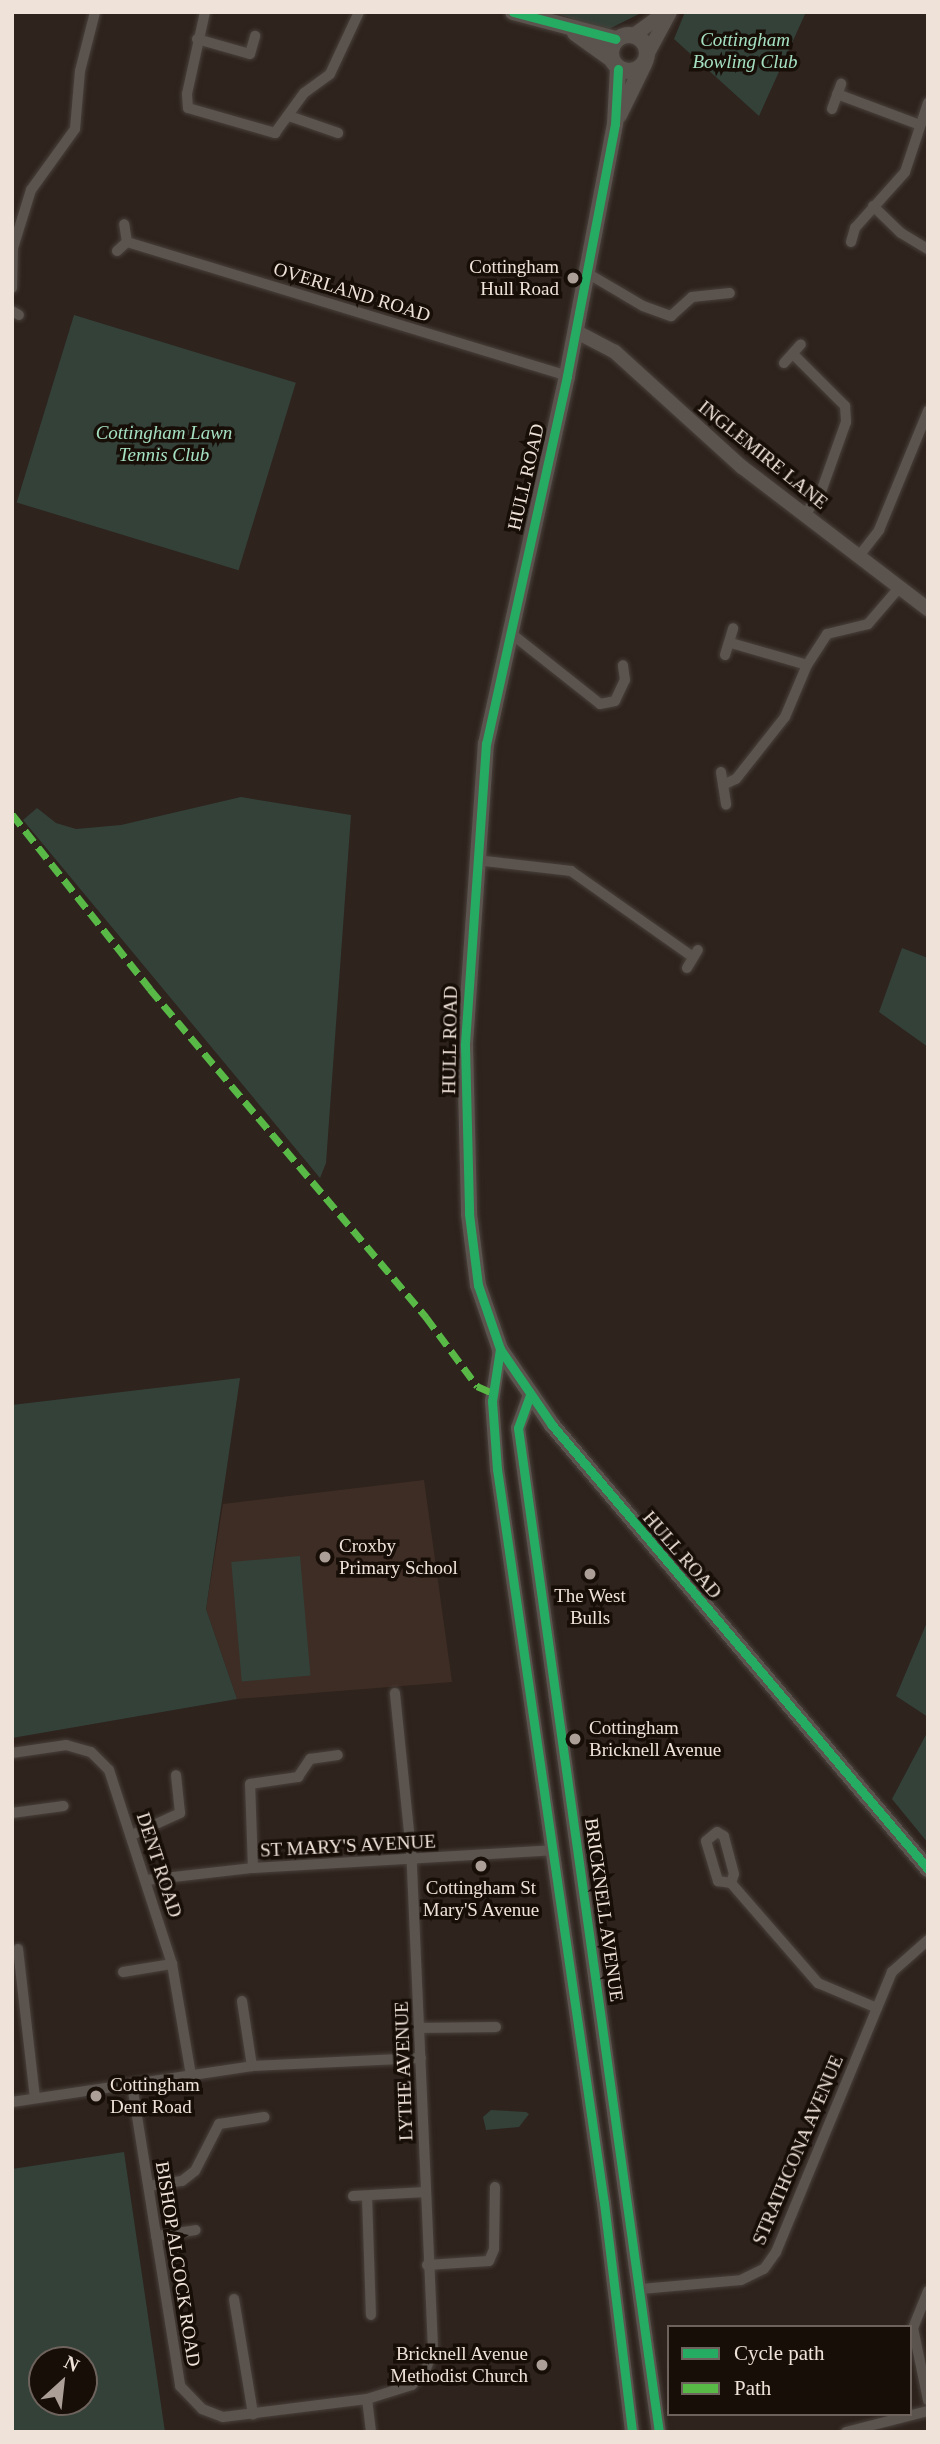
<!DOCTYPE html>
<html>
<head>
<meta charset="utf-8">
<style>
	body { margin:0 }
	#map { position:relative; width:940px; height:2444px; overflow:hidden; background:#2e231d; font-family:"Times New Roman",serif }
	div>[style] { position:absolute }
	.education>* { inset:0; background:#3e2d25 }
	.green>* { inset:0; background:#334139; transform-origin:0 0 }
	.roads { filter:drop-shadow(0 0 2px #49403b) drop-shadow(0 0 2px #49403b) }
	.minor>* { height:10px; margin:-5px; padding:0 5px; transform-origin:5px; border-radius:5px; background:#5b544e }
	.tertiary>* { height:14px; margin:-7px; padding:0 7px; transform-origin:7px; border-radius:7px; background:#5b544e }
	.secondary>* { height:16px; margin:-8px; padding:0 8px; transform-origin:8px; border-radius:8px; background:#5b544e }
	.secondary>.ring { margin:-8px; padding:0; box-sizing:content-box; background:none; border:16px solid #5b544e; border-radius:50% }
	.quiet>* { height:7px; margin-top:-3.5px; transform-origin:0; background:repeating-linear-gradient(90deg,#58b947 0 14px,transparent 0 21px) }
	.cycleway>* { height:9px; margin:-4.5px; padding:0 4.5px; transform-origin:4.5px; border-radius:4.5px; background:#26ab63 }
	.dots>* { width:19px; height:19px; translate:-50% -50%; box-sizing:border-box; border:4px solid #170e08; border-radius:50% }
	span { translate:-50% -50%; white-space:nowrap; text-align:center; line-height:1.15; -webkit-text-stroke:7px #170e08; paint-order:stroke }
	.park-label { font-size:19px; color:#a5e0c1; font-style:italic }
	.poi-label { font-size:19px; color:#efe2d9 }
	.right { translate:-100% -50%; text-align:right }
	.left { translate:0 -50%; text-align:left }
	.street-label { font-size:19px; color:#efe2d9 }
	.frame { position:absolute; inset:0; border:14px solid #efe2d9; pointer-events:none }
	.legend { position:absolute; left:667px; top:2325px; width:245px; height:91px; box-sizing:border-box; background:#170e08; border:2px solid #6d635c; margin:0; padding:9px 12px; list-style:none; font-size:21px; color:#efe2d9 }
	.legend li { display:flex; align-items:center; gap:14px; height:35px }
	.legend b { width:35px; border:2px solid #6d635c }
	.north { position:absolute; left:28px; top:2346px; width:70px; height:70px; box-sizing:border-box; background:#170e08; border:2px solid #6d635c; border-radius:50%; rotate:27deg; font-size:19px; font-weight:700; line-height:28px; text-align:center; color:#efe2d9 }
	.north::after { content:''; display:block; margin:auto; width:24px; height:32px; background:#ab9f97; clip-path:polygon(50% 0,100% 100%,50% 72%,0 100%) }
</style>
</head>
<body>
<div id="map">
	<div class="education">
		<div style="clip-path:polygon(424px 1480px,452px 1682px,237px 1699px,206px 1609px,223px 1504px)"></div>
	</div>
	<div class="green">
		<div style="clip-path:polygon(553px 12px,643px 12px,605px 31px)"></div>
		<div style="clip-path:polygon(685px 12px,806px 12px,759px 116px,674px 39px)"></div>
		<div style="left:74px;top:315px;width:232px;height:196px;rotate:17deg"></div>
		<div style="clip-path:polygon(241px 797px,351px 815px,326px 1163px,320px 1178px,23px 820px,37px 808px,56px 823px,76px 829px,121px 825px)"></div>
		<div style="clip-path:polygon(902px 948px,928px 958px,928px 1047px,879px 1012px)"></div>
		<div style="clip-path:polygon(240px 1378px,206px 1609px,237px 1699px,12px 1738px,12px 1405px)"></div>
		<div style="left:300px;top:1556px;width:120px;height:69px;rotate:85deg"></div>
		<div style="clip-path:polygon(928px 1620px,928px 1717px,896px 1696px)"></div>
		<div style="clip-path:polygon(928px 1731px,928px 1843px,892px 1799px)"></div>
		<div style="clip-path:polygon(491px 2110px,526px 2112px,529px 2114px,519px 2127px,486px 2130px,483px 2117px)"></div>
		<div style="clip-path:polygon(evenodd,124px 2152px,165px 2432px,12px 2432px,12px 2169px,124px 2152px,42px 2360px,84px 2360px,84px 2402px,42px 2402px,42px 2360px)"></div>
	</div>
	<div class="roads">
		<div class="minor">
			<div style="left:205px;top:12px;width:84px;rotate:102.4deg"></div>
			<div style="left:187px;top:94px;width:14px;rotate:86deg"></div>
			<div style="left:188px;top:108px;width:91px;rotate:16deg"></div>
			<div style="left:275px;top:133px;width:49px;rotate:-54.1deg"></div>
			<div style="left:304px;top:93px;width:32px;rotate:-36deg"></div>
			<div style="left:330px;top:74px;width:68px;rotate:-64.9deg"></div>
			<div style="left:197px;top:39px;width:55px;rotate:15.8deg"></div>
			<div style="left:250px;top:54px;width:19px;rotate:-74deg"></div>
			<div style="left:837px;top:94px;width:89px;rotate:20.5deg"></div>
			<div style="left:832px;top:109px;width:27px;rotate:-70deg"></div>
			<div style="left:289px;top:116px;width:52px;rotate:19.1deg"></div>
			<div style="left:873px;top:206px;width:39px;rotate:44deg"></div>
			<div style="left:901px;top:233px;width:31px;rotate:31deg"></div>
			<div style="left:127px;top:242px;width:460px;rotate:16.9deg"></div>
			<div style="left:851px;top:242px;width:15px;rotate:-74deg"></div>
			<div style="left:855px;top:228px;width:75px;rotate:-48.2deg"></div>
			<div style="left:905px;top:172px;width:73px;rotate:-71.6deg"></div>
			<div style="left:117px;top:251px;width:13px;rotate:-42deg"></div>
			<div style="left:127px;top:242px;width:18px;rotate:-99deg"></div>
			<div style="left:587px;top:273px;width:65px;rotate:30.5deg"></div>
			<div style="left:643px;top:306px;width:30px;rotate:20deg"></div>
			<div style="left:671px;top:316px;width:28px;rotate:-42deg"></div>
			<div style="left:692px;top:297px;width:38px;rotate:-6deg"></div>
			<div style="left:12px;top:288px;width:40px;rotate:-88.6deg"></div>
			<div style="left:13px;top:248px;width:61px;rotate:-72.8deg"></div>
			<div style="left:31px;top:190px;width:75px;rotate:-54.2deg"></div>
			<div style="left:75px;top:129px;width:58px;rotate:-85.1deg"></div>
			<div style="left:80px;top:71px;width:61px;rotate:-75.7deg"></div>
			<div style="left:12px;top:311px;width:8px;rotate:30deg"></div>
			<div style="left:793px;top:354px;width:74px;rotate:45deg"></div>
			<div style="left:845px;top:406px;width:16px;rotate:86deg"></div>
			<div style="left:846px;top:422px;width:71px;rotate:109.7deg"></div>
			<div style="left:822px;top:489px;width:31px;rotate:123deg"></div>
			<div style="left:784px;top:363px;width:25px;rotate:-48deg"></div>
			<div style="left:859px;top:556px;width:33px;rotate:-52deg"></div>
			<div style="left:879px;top:530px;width:129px;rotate:-67.6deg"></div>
			<div style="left:508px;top:631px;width:117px;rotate:38.4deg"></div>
			<div style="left:600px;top:704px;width:15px;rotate:-11deg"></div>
			<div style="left:615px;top:701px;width:23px;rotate:-65deg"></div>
			<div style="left:625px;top:680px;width:15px;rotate:-98deg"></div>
			<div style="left:731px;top:643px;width:79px;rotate:16.1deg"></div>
			<div style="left:725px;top:655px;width:28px;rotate:-73deg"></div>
			<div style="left:721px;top:772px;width:33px;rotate:81deg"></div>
			<div style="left:723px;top:785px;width:14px;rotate:-25deg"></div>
			<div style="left:736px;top:779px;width:79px;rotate:-51.7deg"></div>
			<div style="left:785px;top:717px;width:56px;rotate:-67.1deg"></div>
			<div style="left:807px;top:665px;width:37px;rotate:-57deg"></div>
			<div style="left:827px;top:634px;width:42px;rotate:-13.7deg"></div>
			<div style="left:868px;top:624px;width:48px;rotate:-49.3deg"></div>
			<div style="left:476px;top:860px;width:96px;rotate:6.6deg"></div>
			<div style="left:571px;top:871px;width:149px;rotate:35.2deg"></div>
			<div style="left:687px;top:968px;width:21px;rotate:-59deg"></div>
			<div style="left:12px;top:1753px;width:55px;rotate:-8.4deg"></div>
			<div style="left:66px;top:1745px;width:26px;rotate:16deg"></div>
			<div style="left:91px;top:1752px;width:25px;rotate:45deg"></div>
			<div style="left:109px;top:1770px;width:204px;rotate:72deg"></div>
			<div style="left:172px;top:1964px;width:113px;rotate:80.3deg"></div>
			<div style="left:12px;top:1813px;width:52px;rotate:-7.7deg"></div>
			<div style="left:132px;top:1835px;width:53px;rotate:-24.6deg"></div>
			<div style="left:180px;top:1813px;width:38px;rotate:-96deg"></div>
			<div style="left:253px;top:1868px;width:84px;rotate:-92deg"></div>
			<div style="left:250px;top:1784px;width:49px;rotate:-8.3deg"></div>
			<div style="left:298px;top:1777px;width:22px;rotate:-56deg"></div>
			<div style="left:310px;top:1759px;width:28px;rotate:-8deg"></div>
			<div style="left:147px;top:1880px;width:107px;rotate:-6.5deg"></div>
			<div style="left:253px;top:1868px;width:300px;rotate:-3.4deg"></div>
			<div style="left:731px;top:1883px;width:9px;rotate:-72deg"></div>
			<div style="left:734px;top:1874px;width:39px;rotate:-105deg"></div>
			<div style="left:724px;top:1836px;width:8px;rotate:-150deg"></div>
			<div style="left:717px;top:1832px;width:14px;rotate:141deg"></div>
			<div style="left:706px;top:1841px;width:42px;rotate:73.3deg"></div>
			<div style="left:718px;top:1881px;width:13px;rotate:9deg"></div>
			<div style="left:731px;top:1883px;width:133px;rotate:49deg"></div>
			<div style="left:818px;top:1983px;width:64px;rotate:23deg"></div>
			<div style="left:18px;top:1949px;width:150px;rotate:83.5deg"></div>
			<div style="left:123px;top:1972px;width:50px;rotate:-9.3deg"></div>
			<div style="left:242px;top:2001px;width:66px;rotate:81.3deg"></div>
			<div style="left:419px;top:2028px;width:77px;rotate:-0.7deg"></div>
			<div style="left:132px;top:2085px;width:305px;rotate:80.9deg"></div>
			<div style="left:180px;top:2386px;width:32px;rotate:46deg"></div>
			<div style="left:202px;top:2409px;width:22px;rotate:21deg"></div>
			<div style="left:223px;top:2417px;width:145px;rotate:-7.1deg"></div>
			<div style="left:367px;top:2399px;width:33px;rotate:83deg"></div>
			<div style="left:12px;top:2102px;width:243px;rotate:-8.5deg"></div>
			<div style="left:252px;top:2066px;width:169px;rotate:-2.7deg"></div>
			<div style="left:149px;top:2186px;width:33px;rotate:-9deg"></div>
			<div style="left:182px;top:2181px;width:16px;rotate:-38deg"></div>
			<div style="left:195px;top:2171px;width:53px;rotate:-62.9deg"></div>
			<div style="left:219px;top:2124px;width:46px;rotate:-8.8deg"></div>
			<div style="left:353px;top:2196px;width:73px;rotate:-3.1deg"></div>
			<div style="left:367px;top:2196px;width:119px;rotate:88.1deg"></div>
			<div style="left:156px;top:2236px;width:40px;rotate:-8.5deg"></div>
			<div style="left:427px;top:2265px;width:62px;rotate:-3.7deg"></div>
			<div style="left:489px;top:2261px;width:13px;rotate:-67deg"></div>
			<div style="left:494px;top:2249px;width:62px;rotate:-89.1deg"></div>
			<div style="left:641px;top:2289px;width:100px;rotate:-5.1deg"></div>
			<div style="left:741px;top:2280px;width:25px;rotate:-26deg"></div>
			<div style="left:764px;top:2269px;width:21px;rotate:-55deg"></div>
			<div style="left:776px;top:2252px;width:303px;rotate:-67.5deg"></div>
			<div style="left:892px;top:1972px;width:48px;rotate:-41.6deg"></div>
			<div style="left:928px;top:2291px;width:40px;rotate:112deg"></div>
			<div style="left:913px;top:2328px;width:74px;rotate:78.2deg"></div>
			<div style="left:234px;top:2299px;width:117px;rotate:80.6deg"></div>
			<div style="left:367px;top:2399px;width:47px;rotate:-17.3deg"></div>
			<div style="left:412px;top:2385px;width:21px;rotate:-49deg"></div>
			<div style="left:426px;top:2369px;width:21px;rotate:-71deg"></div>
			<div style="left:433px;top:2349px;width:488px;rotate:-92.5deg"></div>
			<div style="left:412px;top:1861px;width:169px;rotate:-95.8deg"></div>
			<div style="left:846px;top:2432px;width:85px;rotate:-14.4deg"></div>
		</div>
		<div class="tertiary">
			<div style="left:634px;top:35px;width:37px;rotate:-36deg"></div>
			<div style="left:648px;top:53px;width:47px;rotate:-61.8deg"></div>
			<div style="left:575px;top:331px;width:45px;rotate:27.7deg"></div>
			<div style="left:615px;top:352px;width:171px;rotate:42.2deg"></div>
			<div style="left:742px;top:467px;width:234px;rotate:37.4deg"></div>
			<div style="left:500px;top:1349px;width:53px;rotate:98.7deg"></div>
			<div style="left:492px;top:1401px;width:68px;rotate:85.8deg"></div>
			<div style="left:497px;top:1469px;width:742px;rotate:81.71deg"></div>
			<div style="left:604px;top:2203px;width:231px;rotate:83deg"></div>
			<div style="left:530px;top:1395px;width:35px;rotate:110deg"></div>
			<div style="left:518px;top:1428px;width:1014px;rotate:82.01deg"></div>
		</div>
		<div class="secondary">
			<div style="left:513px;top:12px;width:106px;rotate:14.7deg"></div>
			<div style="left:575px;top:33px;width:43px;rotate:35.5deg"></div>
			<div class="ring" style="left:611px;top:35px;width:20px;height:20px"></div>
			<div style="left:618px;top:69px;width:55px;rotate:93.1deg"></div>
			<div style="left:615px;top:124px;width:257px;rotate:100.8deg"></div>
			<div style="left:567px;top:376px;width:376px;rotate:102.4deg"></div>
			<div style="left:486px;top:743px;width:303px;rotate:94deg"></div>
			<div style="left:465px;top:1045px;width:169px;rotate:88.6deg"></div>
			<div style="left:469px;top:1214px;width:72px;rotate:82.8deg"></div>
			<div style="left:478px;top:1285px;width:68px;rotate:71deg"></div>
			<div style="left:500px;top:1349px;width:92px;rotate:55.6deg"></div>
			<div style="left:552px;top:1425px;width:582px;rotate:49.74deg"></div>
			<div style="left:619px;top:115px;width:57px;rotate:-63.9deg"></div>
		</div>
	</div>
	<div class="quiet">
		<div style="left:12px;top:814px;width:223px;rotate:51.7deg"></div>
		<div style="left:150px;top:989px;width:429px;rotate:49.9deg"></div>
		<div style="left:426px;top:1317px;width:86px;rotate:53.5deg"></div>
		<div style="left:477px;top:1386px;width:17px;rotate:24deg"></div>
	</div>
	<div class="cycleway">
		<div style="left:513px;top:12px;width:106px;rotate:14.7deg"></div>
		<div style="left:618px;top:69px;width:55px;rotate:93.1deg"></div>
		<div style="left:615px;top:124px;width:257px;rotate:100.8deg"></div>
		<div style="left:567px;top:376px;width:376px;rotate:102.4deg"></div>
		<div style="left:486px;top:743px;width:303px;rotate:94deg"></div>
		<div style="left:465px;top:1045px;width:169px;rotate:88.6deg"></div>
		<div style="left:469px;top:1214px;width:72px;rotate:82.8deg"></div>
		<div style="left:478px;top:1285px;width:68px;rotate:71deg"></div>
		<div style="left:500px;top:1349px;width:92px;rotate:55.6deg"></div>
		<div style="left:552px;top:1425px;width:582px;rotate:49.74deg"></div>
		<div style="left:500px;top:1349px;width:53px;rotate:98.7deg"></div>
		<div style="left:492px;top:1401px;width:68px;rotate:85.8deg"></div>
		<div style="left:497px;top:1469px;width:742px;rotate:81.71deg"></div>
		<div style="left:604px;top:2203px;width:231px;rotate:83deg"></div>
		<div style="left:530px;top:1395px;width:35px;rotate:110deg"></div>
		<div style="left:518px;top:1428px;width:1014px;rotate:82.01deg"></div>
	</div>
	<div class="dots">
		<div style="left:573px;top:278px;background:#ab9f97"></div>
		<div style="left:325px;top:1557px;background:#ab9f97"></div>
		<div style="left:590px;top:1574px;background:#ab9f97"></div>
		<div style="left:575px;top:1739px;background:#ab9f97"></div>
		<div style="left:481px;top:1866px;background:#ab9f97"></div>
		<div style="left:96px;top:2096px;background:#ab9f97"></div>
		<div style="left:542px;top:2365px;background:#ab9f97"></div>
	</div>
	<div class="park-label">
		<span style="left:745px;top:51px">Cottingham<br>Bowling Club</span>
		<span style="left:164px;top:444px">Cottingham Lawn<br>Tennis Club</span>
	</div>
	<div class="poi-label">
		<span class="right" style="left:559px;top:278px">Cottingham<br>Hull Road</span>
		<span class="left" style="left:339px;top:1557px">Croxby<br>Primary School</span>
		<span style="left:590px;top:1607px">The West<br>Bulls</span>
		<span class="left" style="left:589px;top:1739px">Cottingham<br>Bricknell Avenue</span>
		<span style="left:481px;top:1899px">Cottingham St<br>Mary'S Avenue</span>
		<span class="left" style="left:110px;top:2096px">Cottingham<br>Dent Road</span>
		<span class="right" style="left:528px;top:2365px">Bricknell Avenue<br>Methodist Church</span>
	</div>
	<div class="street-label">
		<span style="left:352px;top:292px;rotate:17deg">OVERLAND ROAD</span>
		<span style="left:763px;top:455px;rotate:39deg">INGLEMIRE LANE</span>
		<span style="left:526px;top:477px;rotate:-77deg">HULL ROAD</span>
		<span style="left:450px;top:1040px;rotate:-89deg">HULL ROAD</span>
		<span style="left:682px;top:1555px;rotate:49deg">HULL ROAD</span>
		<span style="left:348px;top:1846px;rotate:-3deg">ST MARY'S AVENUE</span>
		<span style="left:159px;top:1865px;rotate:72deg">DENT ROAD</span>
		<span style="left:604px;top:1910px;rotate:82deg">BRICKNELL AVENUE</span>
		<span style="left:404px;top:2071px;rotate:-92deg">LYTHE AVENUE</span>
		<span style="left:798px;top:2150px;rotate:-67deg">STRATHCONA AVENUE</span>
		<span style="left:178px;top:2264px;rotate:81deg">BISHOP ALCOCK ROAD</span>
	</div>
	<div class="frame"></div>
	<ul class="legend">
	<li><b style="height:9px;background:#26ab63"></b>Cycle path</li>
	<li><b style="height:9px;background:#58b947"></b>Path</li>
	</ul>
	<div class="north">N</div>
</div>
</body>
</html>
